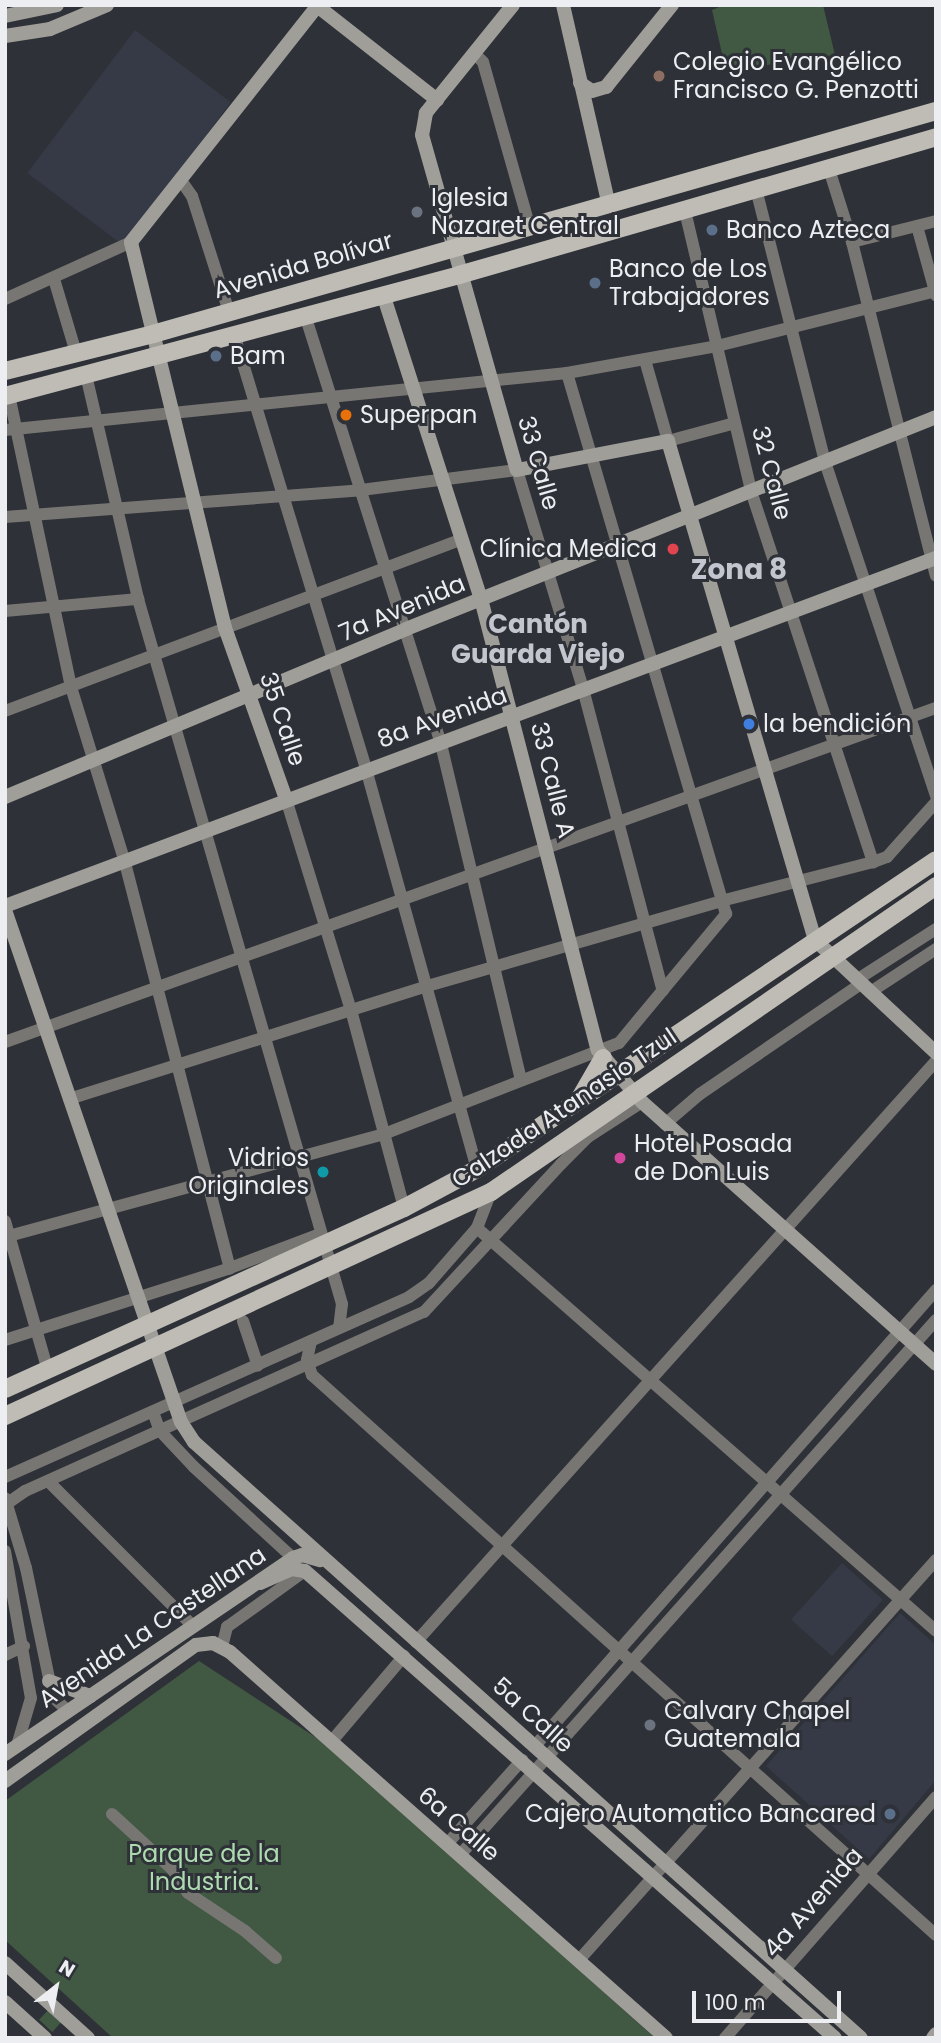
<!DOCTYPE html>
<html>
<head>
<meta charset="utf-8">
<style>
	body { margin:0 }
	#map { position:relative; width:941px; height:2043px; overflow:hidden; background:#2e3137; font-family:Poppins,sans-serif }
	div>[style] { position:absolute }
	.built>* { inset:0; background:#353a46; transform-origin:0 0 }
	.green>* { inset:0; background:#415843; transform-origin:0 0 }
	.street>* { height:12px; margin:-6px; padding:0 6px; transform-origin:6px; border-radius:6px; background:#787673 }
	.secondary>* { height:14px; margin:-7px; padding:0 7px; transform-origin:7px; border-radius:7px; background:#a09e99 }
	.primary>* { height:18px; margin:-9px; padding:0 9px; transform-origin:9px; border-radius:9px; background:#bfbcb6 }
	.dots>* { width:19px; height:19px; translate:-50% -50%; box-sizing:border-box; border:4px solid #2e3137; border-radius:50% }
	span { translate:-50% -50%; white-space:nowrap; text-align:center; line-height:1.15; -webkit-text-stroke:6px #2e3137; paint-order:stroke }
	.poi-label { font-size:24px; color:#eceef2 }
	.left { translate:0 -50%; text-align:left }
	.right { translate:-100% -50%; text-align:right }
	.street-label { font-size:24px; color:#eceef2 }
	.park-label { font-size:24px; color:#addab0 }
	.neighbourhood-label { font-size:26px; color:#c3c6ce; font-weight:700 }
	.quarter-label { font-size:28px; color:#c3c6ce; font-weight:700 }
	.frame { position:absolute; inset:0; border:7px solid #eceef2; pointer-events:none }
	.north { position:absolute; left:21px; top:1952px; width:70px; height:70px; -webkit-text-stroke:5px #2e3137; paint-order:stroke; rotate:31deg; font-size:19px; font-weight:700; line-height:28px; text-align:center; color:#eceef2 }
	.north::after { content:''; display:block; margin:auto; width:24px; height:32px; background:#eceef2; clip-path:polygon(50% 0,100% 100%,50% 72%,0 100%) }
	.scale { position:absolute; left:692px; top:1991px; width:149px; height:32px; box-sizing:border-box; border:4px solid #eceef2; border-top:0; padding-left:9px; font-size:21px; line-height:24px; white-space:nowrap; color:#eceef2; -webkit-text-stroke:5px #2e3137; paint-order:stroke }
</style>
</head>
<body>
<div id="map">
	<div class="built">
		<div style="left:135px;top:30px;width:120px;height:179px;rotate:37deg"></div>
		<div style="left:842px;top:1563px;width:55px;height:76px;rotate:42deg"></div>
		<div style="clip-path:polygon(900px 1613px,936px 1645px,936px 1780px,869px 1859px,766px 1766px)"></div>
	</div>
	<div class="green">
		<div style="clip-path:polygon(724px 5px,823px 5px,835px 55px,726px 71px,712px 10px)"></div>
		<div style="clip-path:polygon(199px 1661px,326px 1744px,655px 2038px,113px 2038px,5px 1940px,5px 1801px)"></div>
		<div style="left:50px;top:2008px;width:18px;height:16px;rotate:43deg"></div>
	</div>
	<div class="street">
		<div style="left:475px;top:54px;width:11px;rotate:45deg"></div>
		<div style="left:483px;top:62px;width:173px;rotate:74.2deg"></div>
		<div style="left:828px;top:166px;width:80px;rotate:72.5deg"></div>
		<div style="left:852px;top:242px;width:344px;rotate:75.9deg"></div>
		<div style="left:180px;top:179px;width:21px;rotate:55deg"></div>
		<div style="left:192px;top:196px;width:122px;rotate:72.3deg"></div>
		<div style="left:756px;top:189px;width:282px;rotate:75.8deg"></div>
		<div style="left:825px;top:462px;width:352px;rotate:71.6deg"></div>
		<div style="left:685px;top:211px;width:288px;rotate:76.7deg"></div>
		<div style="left:751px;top:491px;width:391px;rotate:71.8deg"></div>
		<div style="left:917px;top:226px;width:72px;rotate:74.6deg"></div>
		<div style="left:852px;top:242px;width:87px;rotate:-14deg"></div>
		<div style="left:54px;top:279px;width:77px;rotate:73.4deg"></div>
		<div style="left:5px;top:299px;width:138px;rotate:-24.3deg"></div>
		<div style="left:305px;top:315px;width:446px;rotate:72.4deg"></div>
		<div style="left:440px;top:740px;width:349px;rotate:76.6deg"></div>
		<div style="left:234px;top:334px;width:455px;rotate:73.1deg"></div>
		<div style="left:366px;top:769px;width:415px;rotate:74.5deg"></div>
		<div style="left:645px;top:360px;width:84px;rotate:74.1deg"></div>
		<div style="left:668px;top:441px;width:69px;rotate:-15deg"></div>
		<div style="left:86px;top:375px;width:230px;rotate:76.9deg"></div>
		<div style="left:138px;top:599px;width:734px;rotate:73.86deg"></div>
		<div style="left:342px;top:1304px;width:24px;rotate:97deg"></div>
		<div style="left:9px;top:395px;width:299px;rotate:78deg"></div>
		<div style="left:71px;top:687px;width:180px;rotate:72.9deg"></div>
		<div style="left:124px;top:859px;width:423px;rotate:75.5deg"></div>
		<div style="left:5px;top:430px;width:565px;rotate:-5.79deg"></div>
		<div style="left:567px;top:373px;width:152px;rotate:-10.2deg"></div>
		<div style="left:717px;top:346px;width:226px;rotate:-14.1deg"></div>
		<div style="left:5px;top:517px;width:357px;rotate:-4.3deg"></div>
		<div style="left:361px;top:490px;width:157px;rotate:-7.3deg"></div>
		<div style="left:517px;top:470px;width:229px;rotate:73.2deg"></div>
		<div style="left:583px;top:689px;width:312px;rotate:75.2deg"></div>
		<div style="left:5px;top:611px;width:134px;rotate:-5.2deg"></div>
		<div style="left:5px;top:711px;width:487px;rotate:-20.6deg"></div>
		<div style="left:286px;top:799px;width:221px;rotate:72.9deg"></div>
		<div style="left:351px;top:1010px;width:205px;rotate:75deg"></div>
		<div style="left:858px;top:979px;width:93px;rotate:-32.7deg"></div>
		<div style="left:872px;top:991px;width:77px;rotate:-33.3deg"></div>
		<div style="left:5px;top:1042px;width:989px;rotate:-19.74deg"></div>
		<div style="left:69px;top:1099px;width:372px;rotate:-17.5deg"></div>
		<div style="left:424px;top:987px;width:309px;rotate:-16.1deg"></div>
		<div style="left:721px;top:901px;width:157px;rotate:-14.4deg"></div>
		<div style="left:873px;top:862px;width:15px;rotate:-20deg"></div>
		<div style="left:887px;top:857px;width:74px;rotate:-48.3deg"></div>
		<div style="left:665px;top:1124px;width:46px;rotate:-40.6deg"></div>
		<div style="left:700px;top:1094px;width:196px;rotate:-34.4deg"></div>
		<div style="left:5px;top:1221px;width:156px;rotate:74deg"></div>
		<div style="left:477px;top:1228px;width:611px;rotate:41.28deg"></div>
		<div style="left:5px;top:1237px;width:393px;rotate:-15.2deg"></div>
		<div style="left:384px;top:1134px;width:252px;rotate:-21.2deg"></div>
		<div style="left:619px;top:1043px;width:168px;rotate:-50.3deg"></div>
		<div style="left:726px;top:914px;width:564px;rotate:-106.38deg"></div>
		<div style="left:243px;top:1321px;width:47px;rotate:71.6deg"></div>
		<div style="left:5px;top:1340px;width:236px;rotate:-17.7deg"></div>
		<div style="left:230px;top:1268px;width:96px;rotate:-20.7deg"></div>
		<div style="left:311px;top:1341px;width:19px;rotate:102deg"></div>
		<div style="left:307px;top:1360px;width:16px;rotate:72deg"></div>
		<div style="left:312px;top:1375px;width:838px;rotate:41.91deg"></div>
		<div style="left:153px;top:1412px;width:20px;rotate:70deg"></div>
		<div style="left:160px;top:1431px;width:50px;rotate:46.6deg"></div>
		<div style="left:194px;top:1467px;width:134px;rotate:42.6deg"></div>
		<div style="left:293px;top:1558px;width:19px;rotate:81deg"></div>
		<div style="left:5px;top:1477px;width:442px;rotate:-24deg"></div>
		<div style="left:409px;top:1297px;width:24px;rotate:-35deg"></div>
		<div style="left:429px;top:1283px;width:73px;rotate:-48.9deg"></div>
		<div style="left:477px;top:1228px;width:39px;rotate:-69deg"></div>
		<div style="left:48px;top:1481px;width:206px;rotate:45deg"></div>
		<div style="left:5px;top:1498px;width:73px;rotate:73.3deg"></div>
		<div style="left:26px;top:1568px;width:132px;rotate:78.2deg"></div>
		<div style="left:53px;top:1697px;width:21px;rotate:43deg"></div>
		<div style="left:5px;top:1505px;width:24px;rotate:-35deg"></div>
		<div style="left:25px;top:1491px;width:437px;rotate:-24.2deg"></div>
		<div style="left:424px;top:1312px;width:202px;rotate:-47.2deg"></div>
		<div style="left:561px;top:1164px;width:38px;rotate:-45deg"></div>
		<div style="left:588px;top:1137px;width:64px;rotate:-32.9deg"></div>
		<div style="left:5px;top:1551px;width:149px;rotate:80deg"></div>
		<div style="left:31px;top:1698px;width:50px;rotate:106.3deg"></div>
		<div style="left:416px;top:1642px;width:780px;rotate:-48.17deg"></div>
		<div style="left:222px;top:1647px;width:21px;rotate:-76deg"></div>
		<div style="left:227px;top:1627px;width:92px;rotate:-35.8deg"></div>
		<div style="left:5px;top:1655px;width:21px;rotate:-25deg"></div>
		<div style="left:331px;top:1742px;width:113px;rotate:-49.7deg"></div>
		<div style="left:534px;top:1747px;width:609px;rotate:-48.66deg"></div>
		<div style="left:112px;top:1814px;width:83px;rotate:42.6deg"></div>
		<div style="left:173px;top:1870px;width:27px;rotate:57deg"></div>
		<div style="left:188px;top:1893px;width:69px;rotate:33.7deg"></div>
		<div style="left:245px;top:1931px;width:41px;rotate:41.1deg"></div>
		<div style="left:447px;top:1844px;width:113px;rotate:-48.2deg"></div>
		<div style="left:460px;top:1855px;width:716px;rotate:-48.34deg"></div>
		<div style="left:579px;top:1960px;width:536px;rotate:-48.25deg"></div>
		<div style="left:725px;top:2038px;width:320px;rotate:-48.8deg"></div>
	</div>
	<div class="secondary">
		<div style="left:316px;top:5px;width:154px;rotate:38.1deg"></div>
		<div style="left:513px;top:5px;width:139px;rotate:128.9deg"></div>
		<div style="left:426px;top:113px;width:22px;rotate:100deg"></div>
		<div style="left:422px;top:135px;width:348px;rotate:74.2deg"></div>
		<div style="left:517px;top:470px;width:154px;rotate:-10.9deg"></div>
		<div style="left:668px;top:441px;width:520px;rotate:73.59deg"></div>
		<div style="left:815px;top:940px;width:166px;rotate:43deg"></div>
		<div style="left:563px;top:5px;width:206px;rotate:77.1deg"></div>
		<div style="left:5px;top:16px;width:53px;rotate:-11.9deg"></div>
		<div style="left:5px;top:36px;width:46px;rotate:-8.8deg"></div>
		<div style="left:50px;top:29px;width:62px;rotate:-22.8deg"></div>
		<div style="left:580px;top:83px;width:14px;rotate:34deg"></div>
		<div style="left:592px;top:91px;width:15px;rotate:-16deg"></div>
		<div style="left:606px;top:87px;width:105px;rotate:-51.2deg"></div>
		<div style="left:383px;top:294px;width:320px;rotate:72.2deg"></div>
		<div style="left:481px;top:599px;width:466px;rotate:75.5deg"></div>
		<div style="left:598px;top:1050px;width:68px;rotate:49.8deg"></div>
		<div style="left:642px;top:1102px;width:394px;rotate:41.7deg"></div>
		<div style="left:5px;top:797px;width:435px;rotate:-22.7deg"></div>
		<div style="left:406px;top:629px;width:571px;rotate:-21.8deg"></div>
		<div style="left:286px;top:799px;width:182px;rotate:-109.6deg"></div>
		<div style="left:225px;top:628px;width:397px;rotate:-103.7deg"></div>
		<div style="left:131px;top:242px;width:302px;rotate:-51.7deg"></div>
		<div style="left:5px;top:906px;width:994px;rotate:-20.5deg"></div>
		<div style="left:5px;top:910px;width:541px;rotate:71.03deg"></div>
		<div style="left:181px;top:1422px;width:24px;rotate:57deg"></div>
		<div style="left:194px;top:1442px;width:894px;rotate:41.78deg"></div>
		<div style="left:260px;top:1583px;width:35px;rotate:-24deg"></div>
		<div style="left:292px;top:1569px;width:13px;rotate:9deg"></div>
		<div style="left:305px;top:1571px;width:706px;rotate:41.38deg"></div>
		<div style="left:49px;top:1681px;width:44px;rotate:20.1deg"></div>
		<div style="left:5px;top:1754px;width:348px;rotate:-34.2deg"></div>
		<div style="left:293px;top:1558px;width:9px;rotate:-18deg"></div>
		<div style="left:302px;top:1555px;width:19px;rotate:16deg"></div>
		<div style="left:5px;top:1781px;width:234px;rotate:-35.5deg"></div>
		<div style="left:196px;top:1645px;width:17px;rotate:-7deg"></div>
		<div style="left:213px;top:1643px;width:19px;rotate:28deg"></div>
		<div style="left:230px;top:1652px;width:582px;rotate:41.52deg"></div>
		<div style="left:5px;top:1963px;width:112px;rotate:42.1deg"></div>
		<div style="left:5px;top:2002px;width:54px;rotate:42deg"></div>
		<div style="left:933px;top:2038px;width:5px;rotate:-53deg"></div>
	</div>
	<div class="primary">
		<div style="left:5px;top:371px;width:153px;rotate:-14deg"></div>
		<div style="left:153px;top:334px;width:814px;rotate:-15.9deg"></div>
		<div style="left:5px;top:396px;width:470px;rotate:-14.9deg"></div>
		<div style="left:459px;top:275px;width:497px;rotate:-16.1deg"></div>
		<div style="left:580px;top:1098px;width:46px;rotate:-60.1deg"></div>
		<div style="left:5px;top:1389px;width:438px;rotate:-24.4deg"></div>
		<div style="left:404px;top:1208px;width:83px;rotate:-28.1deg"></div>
		<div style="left:477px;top:1169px;width:553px;rotate:-33.95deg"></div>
		<div style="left:5px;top:1416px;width:535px;rotate:-24.75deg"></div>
		<div style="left:491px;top:1192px;width:540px;rotate:-34.51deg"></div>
	</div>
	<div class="dots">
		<div style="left:659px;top:76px;background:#8d6e63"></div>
		<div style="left:417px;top:212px;background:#6b7280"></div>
		<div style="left:712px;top:230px;background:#5c6f8a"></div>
		<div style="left:595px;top:283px;background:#5c6f8a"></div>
		<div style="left:216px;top:356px;background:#5c6f8a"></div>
		<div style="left:346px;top:415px;background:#e8710a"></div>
		<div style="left:673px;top:549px;background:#e0444e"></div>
		<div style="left:749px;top:724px;background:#3f7fe0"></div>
		<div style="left:620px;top:1158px;background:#d1479c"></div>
		<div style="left:323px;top:1172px;background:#0f9aa8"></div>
		<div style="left:650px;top:1725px;background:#6b7280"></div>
		<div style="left:890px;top:1814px;background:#5c6f8a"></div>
	</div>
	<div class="poi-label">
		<span class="left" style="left:673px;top:76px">Colegio Evangélico<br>Francisco G. Penzotti</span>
		<span class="left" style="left:431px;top:212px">Iglesia<br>Nazaret Central</span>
		<span class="left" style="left:726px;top:230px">Banco Azteca</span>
		<span class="left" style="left:609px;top:283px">Banco de Los<br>Trabajadores</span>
		<span class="left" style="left:230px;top:356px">Bam</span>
		<span class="left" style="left:360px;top:415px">Superpan</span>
		<span class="right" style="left:657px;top:549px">Clínica Medica</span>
		<span class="left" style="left:763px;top:724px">la bendición</span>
		<span class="left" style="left:634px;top:1158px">Hotel Posada<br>de Don Luis</span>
		<span class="right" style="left:309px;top:1172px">Vidrios<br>Originales</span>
		<span class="left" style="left:664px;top:1725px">Calvary Chapel<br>Guatemala</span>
		<span class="right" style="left:876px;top:1814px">Cajero Automatico Bancared</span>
	</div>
	<div class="street-label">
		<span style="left:303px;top:265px;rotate:-16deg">Avenida Bolívar</span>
		<span style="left:539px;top:463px;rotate:74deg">33 Calle</span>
		<span style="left:772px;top:473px;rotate:75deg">32 Calle</span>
		<span style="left:402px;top:608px;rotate:-23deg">7a Avenida</span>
		<span style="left:442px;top:717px;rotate:-20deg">8a Avenida</span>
		<span style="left:283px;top:719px;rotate:71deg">35 Calle</span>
		<span style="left:553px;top:780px;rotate:76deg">33 Calle A</span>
		<span style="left:564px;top:1108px;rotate:-34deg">Calzada Atanasio Tzul</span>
		<span style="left:152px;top:1627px;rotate:-34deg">Avenida La Castellana</span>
		<span style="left:533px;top:1715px;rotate:42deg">5a Calle</span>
		<span style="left:459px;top:1824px;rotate:41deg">6a Calle</span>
		<span style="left:813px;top:1902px;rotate:-49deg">4a Avenida</span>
	</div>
	<div class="park-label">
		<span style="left:204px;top:1868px">Parque de la<br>Industria.</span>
	</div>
	<div class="neighbourhood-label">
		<span style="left:538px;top:640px">Cantón<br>Guarda Viejo</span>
	</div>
	<div class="quarter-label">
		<span style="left:739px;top:570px">Zona 8</span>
	</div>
	<div class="frame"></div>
	<div class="north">N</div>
	<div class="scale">100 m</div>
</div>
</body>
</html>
